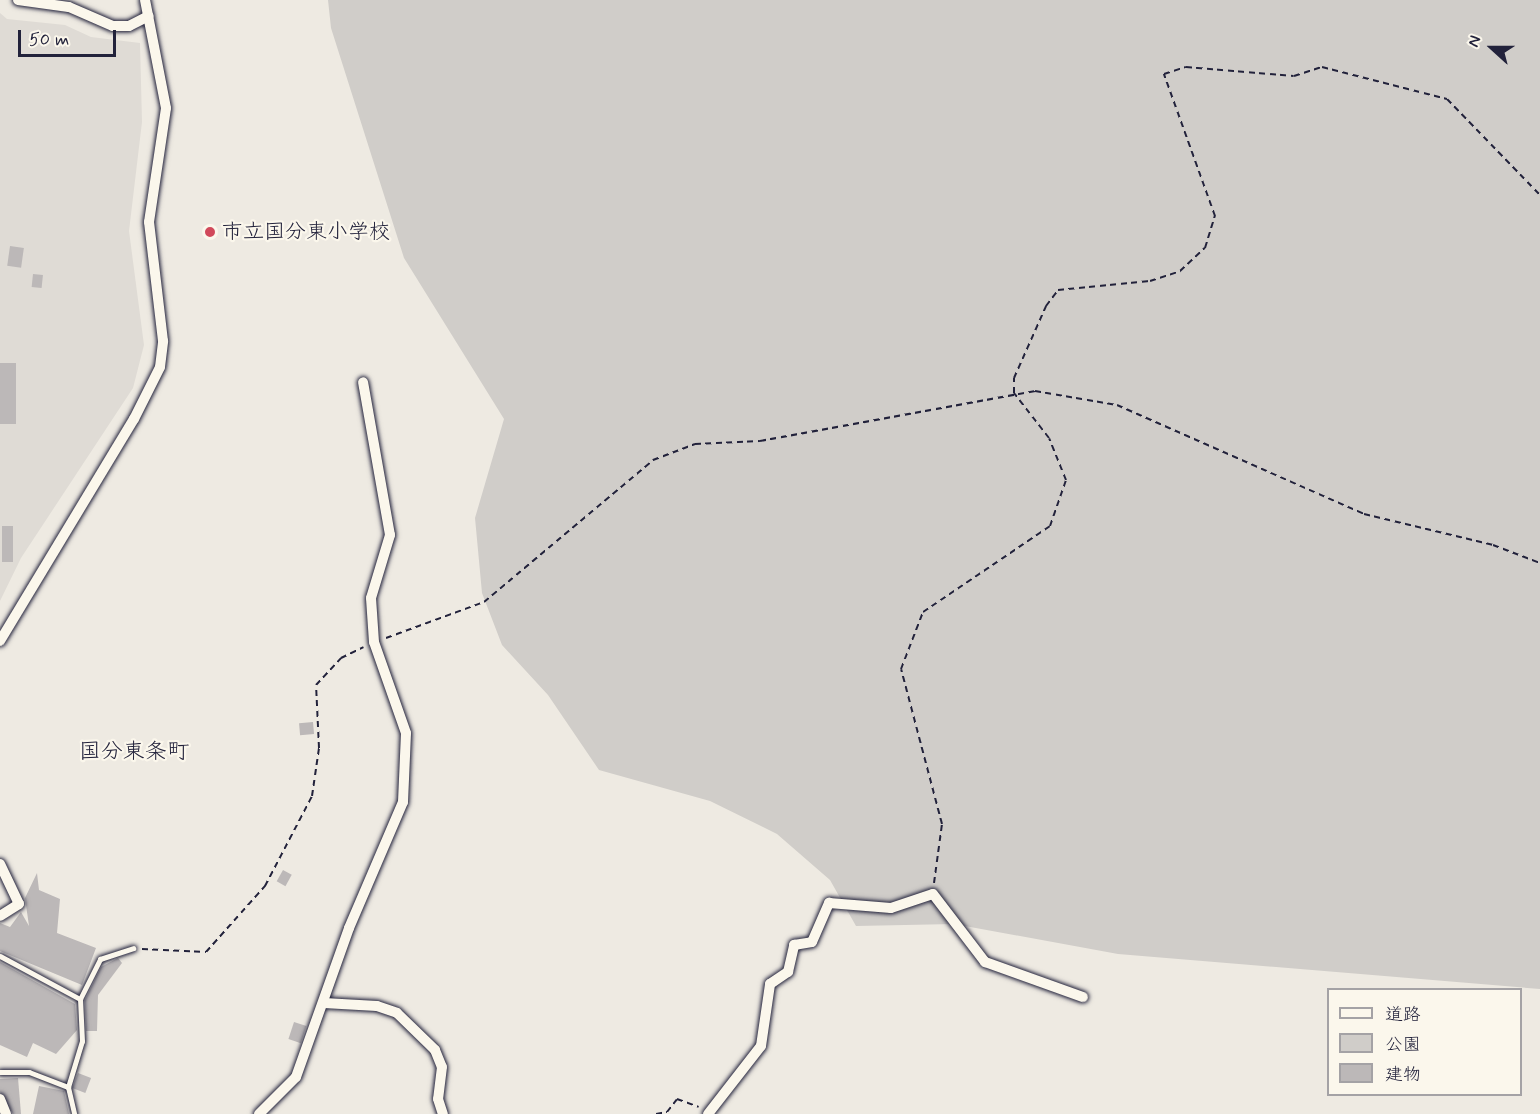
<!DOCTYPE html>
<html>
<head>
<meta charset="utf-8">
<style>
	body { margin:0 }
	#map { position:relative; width:1540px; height:1114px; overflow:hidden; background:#eeeae2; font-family:Mynerve,"Klee One",sans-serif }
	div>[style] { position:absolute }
	.built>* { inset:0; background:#dfdbd5 }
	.green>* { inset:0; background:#d0cdc9 }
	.building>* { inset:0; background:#bcb8b8; transform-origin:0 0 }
	.path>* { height:2px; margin-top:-1px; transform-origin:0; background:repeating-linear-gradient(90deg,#22223b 0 6px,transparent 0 10.5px) }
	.roads { filter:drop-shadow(0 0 2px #22223b) drop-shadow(0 0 2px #22223b) }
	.lane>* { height:5px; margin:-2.5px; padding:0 2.5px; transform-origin:2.5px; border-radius:2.5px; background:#fbf7ec }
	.street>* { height:10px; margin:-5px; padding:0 5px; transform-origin:5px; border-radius:5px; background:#fbf7ec }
	.dots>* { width:16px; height:16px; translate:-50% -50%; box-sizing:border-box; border:3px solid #fbf7ec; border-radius:50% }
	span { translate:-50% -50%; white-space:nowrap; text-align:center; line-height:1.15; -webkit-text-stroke:4.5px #fbf7ec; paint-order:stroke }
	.poi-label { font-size:21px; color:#22223b }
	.left { translate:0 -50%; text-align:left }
	.neighbourhood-label { font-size:22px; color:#22223b }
	.legend { position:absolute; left:1327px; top:988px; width:195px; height:108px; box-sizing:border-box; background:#fbf7ec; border:2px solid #a4a2a5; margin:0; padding:8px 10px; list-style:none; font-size:18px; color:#22223b }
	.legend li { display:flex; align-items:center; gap:12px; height:30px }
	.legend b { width:30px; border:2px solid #a4a2a5 }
	.north { position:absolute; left:1462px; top:18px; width:60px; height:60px; -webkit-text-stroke:4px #fbf7ec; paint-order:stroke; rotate:291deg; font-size:16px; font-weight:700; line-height:24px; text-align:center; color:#22223b }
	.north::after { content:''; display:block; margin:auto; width:21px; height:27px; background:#22223b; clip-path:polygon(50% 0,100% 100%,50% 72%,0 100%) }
	.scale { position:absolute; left:18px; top:30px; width:98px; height:27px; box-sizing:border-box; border:3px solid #22223b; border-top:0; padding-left:8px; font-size:18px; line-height:21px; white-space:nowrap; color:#22223b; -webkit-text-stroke:4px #fbf7ec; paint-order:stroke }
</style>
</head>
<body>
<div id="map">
	<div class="built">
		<div style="clip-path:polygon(0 13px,7px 19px,65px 25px,91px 37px,140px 43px,142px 122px,129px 231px,144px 345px,133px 388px,21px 558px,0 601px)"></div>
	</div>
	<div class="green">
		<div style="clip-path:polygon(328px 0,1540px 0,1540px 989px,1118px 954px,954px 924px,856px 926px,830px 880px,777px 834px,710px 801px,599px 770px,548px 695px,502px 645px,482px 593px,475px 518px,504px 419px,404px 258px,331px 28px)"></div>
	</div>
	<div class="building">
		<div style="left:10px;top:246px;width:14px;height:20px;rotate:8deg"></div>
		<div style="left:33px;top:274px;width:10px;height:13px;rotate:6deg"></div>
		<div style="left:0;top:363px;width:16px;height:61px"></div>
		<div style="left:2px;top:526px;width:11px;height:36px"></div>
		<div style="left:313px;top:722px;width:12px;height:14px;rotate:85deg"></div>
		<div style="left:283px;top:870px;width:10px;height:13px;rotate:29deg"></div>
		<div style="clip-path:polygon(37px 873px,39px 890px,60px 899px,57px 933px,96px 948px,82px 985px,0 951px,0 923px,10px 927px,21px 912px,29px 926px,25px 898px)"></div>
		<div style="clip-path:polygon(118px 958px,122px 963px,98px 995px,97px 1031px,86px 1031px,85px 1000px,101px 967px)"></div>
		<div style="clip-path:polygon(0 962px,75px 1004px,77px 1030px,56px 1054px,33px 1043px,27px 1057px,0 1045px)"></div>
		<div style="left:294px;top:1022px;width:13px;height:18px;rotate:18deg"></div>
		<div style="left:78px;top:1073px;width:14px;height:16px;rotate:21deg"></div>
		<div style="clip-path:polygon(18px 1078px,21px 1114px,13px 1114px,0 1092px,0 1079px)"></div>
		<div style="clip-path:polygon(39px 1086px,64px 1091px,69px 1114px,33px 1114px)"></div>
	</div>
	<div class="path">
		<div style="left:386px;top:638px;width:104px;rotate:-20.2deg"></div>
		<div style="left:484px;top:602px;width:221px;rotate:-40deg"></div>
		<div style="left:653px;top:460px;width:45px;rotate:-20.9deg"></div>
		<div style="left:695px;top:444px;width:65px;rotate:-2.6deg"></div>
		<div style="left:760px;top:441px;width:280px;rotate:-10.3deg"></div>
		<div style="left:1035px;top:391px;width:83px;rotate:9.7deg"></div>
		<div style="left:1117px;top:405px;width:270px;rotate:23.8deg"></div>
		<div style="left:1364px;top:514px;width:133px;rotate:13.5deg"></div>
		<div style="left:1493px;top:545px;width:50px;rotate:21deg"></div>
		<div style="left:934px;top:883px;width:60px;rotate:-82.3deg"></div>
		<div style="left:942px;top:824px;width:160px;rotate:-104.8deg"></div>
		<div style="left:901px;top:669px;width:61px;rotate:-68.9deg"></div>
		<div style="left:923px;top:612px;width:153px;rotate:-34.1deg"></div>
		<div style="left:1050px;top:526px;width:49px;rotate:-70.8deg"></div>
		<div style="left:1066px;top:480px;width:45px;rotate:-112deg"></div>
		<div style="left:1049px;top:438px;width:57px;rotate:-127.9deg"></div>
		<div style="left:1014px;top:393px;width:15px;rotate:-90deg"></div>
		<div style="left:1014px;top:378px;width:79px;rotate:-66deg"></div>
		<div style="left:1046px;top:306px;width:20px;rotate:-53deg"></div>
		<div style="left:1058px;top:290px;width:92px;rotate:-5.6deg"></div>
		<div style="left:1150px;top:281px;width:32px;rotate:-18deg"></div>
		<div style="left:1180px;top:271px;width:34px;rotate:-43deg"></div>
		<div style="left:1205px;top:248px;width:34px;rotate:-73deg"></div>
		<div style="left:1215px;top:216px;width:151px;rotate:-109.8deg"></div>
		<div style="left:1164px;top:74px;width:23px;rotate:-18deg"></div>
		<div style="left:1186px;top:67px;width:108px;rotate:4.8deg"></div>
		<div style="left:1294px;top:76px;width:29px;rotate:-18deg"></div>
		<div style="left:1322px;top:67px;width:129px;rotate:14.4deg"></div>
		<div style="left:1447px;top:99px;width:134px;rotate:45.9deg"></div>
		<div style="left:142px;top:949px;width:64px;rotate:2.7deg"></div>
		<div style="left:206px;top:952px;width:89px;rotate:-48.2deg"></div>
		<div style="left:265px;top:886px;width:102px;rotate:-62.4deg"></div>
		<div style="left:312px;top:796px;width:49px;rotate:-81.7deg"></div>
		<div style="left:319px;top:748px;width:63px;rotate:-92.7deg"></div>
		<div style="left:316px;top:685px;width:37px;rotate:-47deg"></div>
		<div style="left:341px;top:658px;width:25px;rotate:-26deg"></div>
		<div style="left:656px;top:1114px;width:11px;rotate:-10deg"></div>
		<div style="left:667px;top:1112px;width:16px;rotate:-52deg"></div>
		<div style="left:677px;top:1099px;width:23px;rotate:20deg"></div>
	</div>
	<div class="roads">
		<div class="lane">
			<div style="left:0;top:956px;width:91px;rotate:28.3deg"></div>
			<div style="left:0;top:1072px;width:29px"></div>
			<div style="left:29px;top:1072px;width:42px;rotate:21deg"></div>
			<div style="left:68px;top:1087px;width:28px;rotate:77deg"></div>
			<div style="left:68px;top:1087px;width:48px;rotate:-73.1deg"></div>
			<div style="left:82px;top:1041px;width:42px;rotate:-92.7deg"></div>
			<div style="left:80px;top:999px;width:45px;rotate:-63.4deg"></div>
			<div style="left:100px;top:959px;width:35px;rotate:-18deg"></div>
		</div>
		<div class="street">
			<div style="left:18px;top:0;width:51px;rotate:7.8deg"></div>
			<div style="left:69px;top:7px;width:48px;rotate:23.4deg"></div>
			<div style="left:113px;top:26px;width:16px"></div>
			<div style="left:129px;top:26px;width:22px;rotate:-27deg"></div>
			<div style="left:0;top:641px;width:259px;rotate:-58.9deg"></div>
			<div style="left:134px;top:419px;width:58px;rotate:-63.4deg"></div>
			<div style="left:160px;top:367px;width:26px;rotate:-83deg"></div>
			<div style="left:163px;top:341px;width:120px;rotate:-96.7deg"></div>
			<div style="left:149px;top:222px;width:115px;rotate:-81.5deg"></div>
			<div style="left:166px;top:108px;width:110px;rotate:-101deg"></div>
			<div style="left:0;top:864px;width:44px;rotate:64.6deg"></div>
			<div style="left:19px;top:904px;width:22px;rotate:148deg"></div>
			<div style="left:324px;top:1003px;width:53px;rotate:3.2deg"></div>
			<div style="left:377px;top:1006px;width:21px;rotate:19deg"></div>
			<div style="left:397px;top:1013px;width:53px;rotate:44.2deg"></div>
			<div style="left:435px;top:1050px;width:18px;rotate:68deg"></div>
			<div style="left:442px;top:1067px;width:32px;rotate:97deg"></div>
			<div style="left:438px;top:1099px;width:16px;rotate:72deg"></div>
			<div style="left:0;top:1099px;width:16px;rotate:68deg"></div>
			<div style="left:259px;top:1114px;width:52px;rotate:-45deg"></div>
			<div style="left:296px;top:1077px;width:158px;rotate:-70.4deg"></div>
			<div style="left:349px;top:928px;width:137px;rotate:-66.8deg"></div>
			<div style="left:403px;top:802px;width:69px;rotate:-87.5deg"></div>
			<div style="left:406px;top:733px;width:96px;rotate:-109.4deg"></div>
			<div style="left:374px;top:642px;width:44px;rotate:-93.9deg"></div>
			<div style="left:371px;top:598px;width:66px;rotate:-73.2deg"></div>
			<div style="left:390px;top:535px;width:155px;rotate:-100deg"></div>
			<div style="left:708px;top:1114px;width:86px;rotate:-52.1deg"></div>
			<div style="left:761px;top:1046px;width:63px;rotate:-81.7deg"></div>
			<div style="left:770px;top:984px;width:22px;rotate:-34deg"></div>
			<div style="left:788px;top:972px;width:28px;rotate:-77deg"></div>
			<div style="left:794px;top:945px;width:18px;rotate:-9deg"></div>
			<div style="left:812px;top:942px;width:43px;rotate:-66.4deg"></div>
			<div style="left:829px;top:903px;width:62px;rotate:4.6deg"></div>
			<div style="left:891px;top:908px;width:44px;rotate:-18.4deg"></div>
			<div style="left:933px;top:894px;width:86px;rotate:52.6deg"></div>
			<div style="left:985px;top:962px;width:104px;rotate:19.7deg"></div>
		</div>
	</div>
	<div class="dots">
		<div style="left:210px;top:232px;background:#d1495b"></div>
	</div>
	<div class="poi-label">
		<span class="left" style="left:222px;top:232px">市立国分東小学校</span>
	</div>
	<div class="neighbourhood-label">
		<span style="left:134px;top:753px">国分東条町</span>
	</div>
	<ul class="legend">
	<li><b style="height:8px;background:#fbf7ec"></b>道路</li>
	<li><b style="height:16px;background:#d0cdc9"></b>公園</li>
	<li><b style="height:16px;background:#bcb8b8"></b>建物</li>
	</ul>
	<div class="north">N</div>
	<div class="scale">50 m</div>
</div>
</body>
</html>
